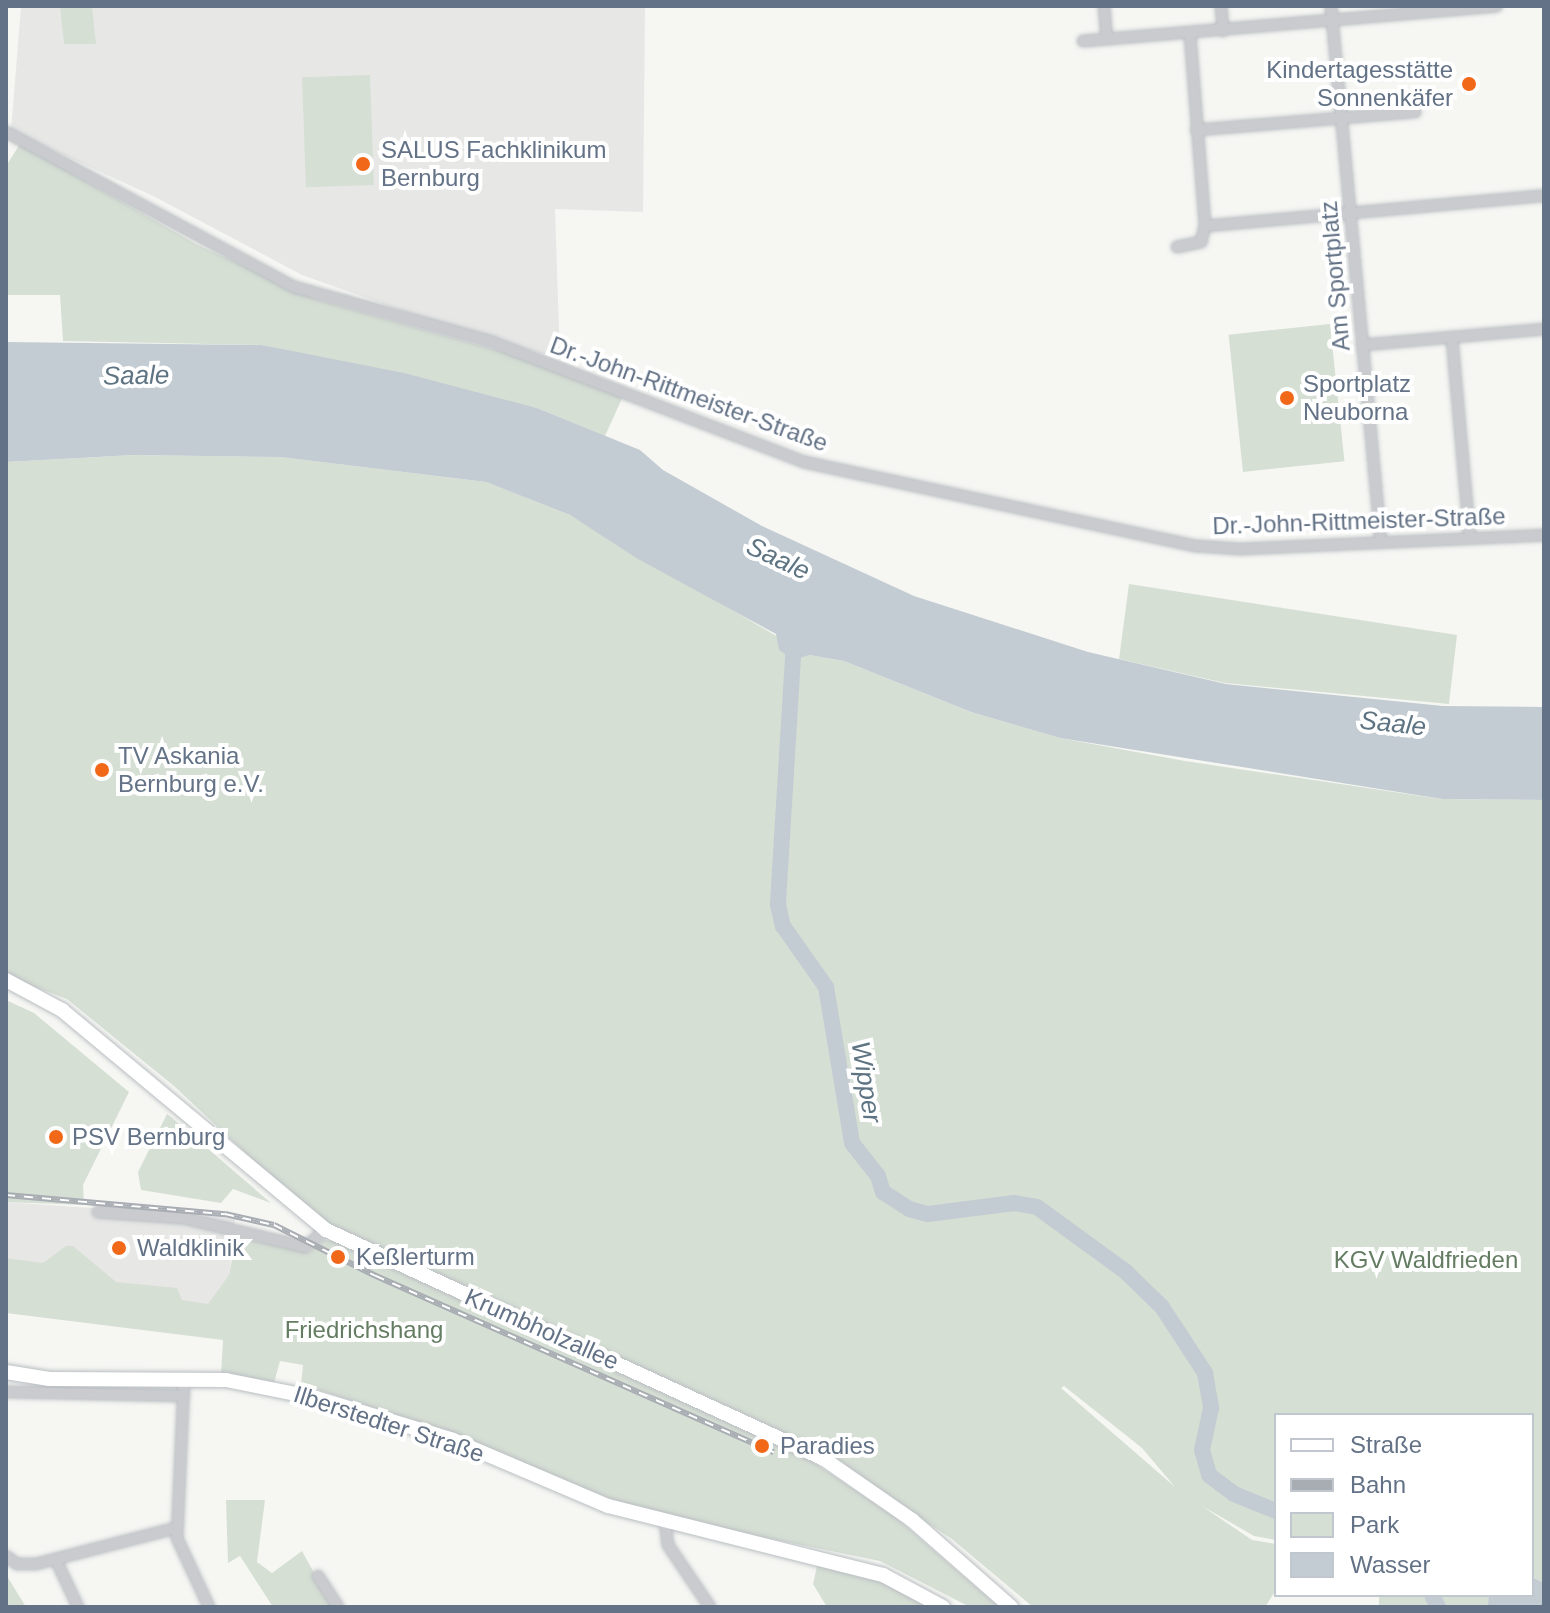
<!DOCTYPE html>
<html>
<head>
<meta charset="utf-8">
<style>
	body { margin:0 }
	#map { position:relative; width:1550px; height:1613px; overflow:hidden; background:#f6f7f3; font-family:Helvetica,sans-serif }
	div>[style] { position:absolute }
	.built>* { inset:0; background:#e7e8e6 }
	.green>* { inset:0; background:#d6dfd4; transform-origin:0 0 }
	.water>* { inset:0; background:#c4ccd3 }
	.river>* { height:16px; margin:-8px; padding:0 8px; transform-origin:8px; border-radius:8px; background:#c4ccd3 }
	.roads { filter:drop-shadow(0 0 2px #babec3) drop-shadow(0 0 2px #babec3) }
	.street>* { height:10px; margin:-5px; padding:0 5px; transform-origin:5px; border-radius:5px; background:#c9cbcf }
	.secondary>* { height:14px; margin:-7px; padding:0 7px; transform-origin:7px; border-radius:7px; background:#fff }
	.rail>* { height:6px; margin-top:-3px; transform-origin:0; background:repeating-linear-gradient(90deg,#fff 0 9px,#a8acb3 0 18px); box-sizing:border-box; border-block:2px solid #a8acb3 }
	.dots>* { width:22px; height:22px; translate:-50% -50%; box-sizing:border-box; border:4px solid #fff; border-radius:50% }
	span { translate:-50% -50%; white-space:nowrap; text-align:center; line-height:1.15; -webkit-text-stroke:8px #fff; paint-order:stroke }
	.poi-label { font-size:24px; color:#637286 }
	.right { translate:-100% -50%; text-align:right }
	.left { translate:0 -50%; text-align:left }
	.street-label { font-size:24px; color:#637286 }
	.park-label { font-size:24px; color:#647d62 }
	.water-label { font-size:26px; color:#5f7483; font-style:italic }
	.frame { position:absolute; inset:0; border:8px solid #637286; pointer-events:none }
	.legend { position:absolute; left:1274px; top:1413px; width:260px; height:184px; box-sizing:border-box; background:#fff; border:2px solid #c1c7cf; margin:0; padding:10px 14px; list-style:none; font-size:24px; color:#637286 }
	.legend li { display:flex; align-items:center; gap:16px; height:40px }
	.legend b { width:40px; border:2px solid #c1c7cf }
</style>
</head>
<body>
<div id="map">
	<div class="built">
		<div style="clip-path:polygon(21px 6px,645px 6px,643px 212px,555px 209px,560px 359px,431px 321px,302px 275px,153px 196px,11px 131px)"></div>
		<div style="clip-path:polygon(6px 1202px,235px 1218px,226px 1307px,6px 1278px)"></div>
	</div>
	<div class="green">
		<div style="clip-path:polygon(60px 6px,92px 6px,96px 44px,64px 44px)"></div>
		<div style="left:370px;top:75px;width:110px;height:68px;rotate:88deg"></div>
		<div style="clip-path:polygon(20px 144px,198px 245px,318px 300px,546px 364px,624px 394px,605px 436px,537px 408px,262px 345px,63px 341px,60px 295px,6px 295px,6px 166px)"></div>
		<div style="left:1330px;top:324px;width:138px;height:102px;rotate:84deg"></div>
		<div style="clip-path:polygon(evenodd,134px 455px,280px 457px,486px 482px,570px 515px,809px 655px,844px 661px,971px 712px,1060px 738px,1185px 761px,1441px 799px,1544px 800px,1544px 1583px,1532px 1577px,1532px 1415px,1276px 1415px,1276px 1540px,1254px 1536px,1202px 1506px,1252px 1540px,1276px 1544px,1276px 1590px,1265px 1607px,1033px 1607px,952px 1539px,802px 1441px,315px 1218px,174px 1086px,67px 999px,6px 976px,6px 462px,134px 455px,1064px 1386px,1142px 1448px,1175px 1487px,1061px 1388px,1064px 1386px)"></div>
		<div style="clip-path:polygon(1129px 584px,1457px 635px,1449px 704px,1225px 683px,1119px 659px)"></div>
		<div style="clip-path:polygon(6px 1000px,34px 1013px,129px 1092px,83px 1185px,84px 1205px,6px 1202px)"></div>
		<div style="clip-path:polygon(167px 1114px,171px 1117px,271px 1203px,233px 1189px,221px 1203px,141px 1190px,138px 1172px)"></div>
		<div style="clip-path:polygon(236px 1237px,309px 1252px,324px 1240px,341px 1242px,787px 1445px,894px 1516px,999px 1607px,970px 1607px,880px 1561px,674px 1519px,611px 1499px,459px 1436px,301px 1384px,303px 1365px,280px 1361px,274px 1383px,221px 1375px,223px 1340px,6px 1313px,6px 1258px,43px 1263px,66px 1246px,73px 1246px,116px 1282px,177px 1288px,182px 1300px,208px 1304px,229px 1275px)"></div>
		<div style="clip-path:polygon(226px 1500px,265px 1500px,257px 1562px,272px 1573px,302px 1551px,333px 1607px,273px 1607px,240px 1556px,228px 1563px)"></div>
		<div style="clip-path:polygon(817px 1566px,888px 1581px,930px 1607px,827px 1607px,813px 1584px)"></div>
		<div style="clip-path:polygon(6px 1576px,7px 1576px,26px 1607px,6px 1607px)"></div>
		<div style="left:1379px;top:1595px;width:110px;height:18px"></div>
	</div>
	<div class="water">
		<div style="clip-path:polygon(6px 342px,262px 345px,404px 373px,537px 408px,640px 450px,663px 470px,762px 526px,914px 596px,1088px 652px,1226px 684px,1443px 706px,1544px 707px,1544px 800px,1442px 799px,1060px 738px,971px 712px,844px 661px,809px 655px,793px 660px,779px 650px,776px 634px,638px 559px,570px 515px,486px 482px,280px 457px,134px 455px,6px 462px)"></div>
		<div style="clip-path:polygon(1532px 1577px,1544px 1583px,1544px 1607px,1488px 1607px,1489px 1595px,1532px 1595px)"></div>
	</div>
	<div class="river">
		<div style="left:794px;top:641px;width:264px;rotate:93.5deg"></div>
		<div style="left:778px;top:905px;width:22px;rotate:77deg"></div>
		<div style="left:783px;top:926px;width:75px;rotate:54.8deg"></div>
		<div style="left:826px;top:987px;width:158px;rotate:80.5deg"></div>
		<div style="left:852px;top:1143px;width:42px;rotate:51.8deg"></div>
		<div style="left:878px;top:1176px;width:17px;rotate:73deg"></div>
		<div style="left:883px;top:1192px;width:31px;rotate:33deg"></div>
		<div style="left:909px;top:1209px;width:20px;rotate:15deg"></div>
		<div style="left:928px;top:1214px;width:87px;rotate:-7.3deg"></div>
		<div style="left:1014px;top:1203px;width:23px;rotate:10deg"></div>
		<div style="left:1037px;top:1207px;width:110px;rotate:36.1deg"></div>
		<div style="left:1126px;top:1272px;width:50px;rotate:44.2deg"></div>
		<div style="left:1162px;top:1307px;width:79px;rotate:56.9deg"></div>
		<div style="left:1205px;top:1373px;width:36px;rotate:80deg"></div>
		<div style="left:1211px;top:1408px;width:43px;rotate:102.1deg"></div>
		<div style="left:1202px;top:1450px;width:26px;rotate:74deg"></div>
		<div style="left:1209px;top:1475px;width:31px;rotate:37deg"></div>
		<div style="left:1234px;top:1494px;width:45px;rotate:22deg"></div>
		<div style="left:1432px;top:1595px;width:13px;rotate:63deg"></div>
	</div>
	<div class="roads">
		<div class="street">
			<div style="left:1104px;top:6px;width:33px;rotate:85deg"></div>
			<div style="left:1221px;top:6px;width:25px;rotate:85deg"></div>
			<div style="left:1331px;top:6px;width:538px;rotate:84.67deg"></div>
			<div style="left:1190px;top:34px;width:193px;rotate:85.5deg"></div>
			<div style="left:1083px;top:41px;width:415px;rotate:-4.8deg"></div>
			<div style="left:1196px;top:130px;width:220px;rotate:-4.7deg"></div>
			<div style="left:6px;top:132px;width:327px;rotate:28.3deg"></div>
			<div style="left:294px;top:287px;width:202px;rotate:15.5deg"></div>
			<div style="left:489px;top:341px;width:337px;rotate:21deg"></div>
			<div style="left:804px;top:462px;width:402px;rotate:12.1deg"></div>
			<div style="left:1197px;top:546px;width:43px;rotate:4deg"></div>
			<div style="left:1240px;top:549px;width:304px;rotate:-2.6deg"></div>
			<div style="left:1177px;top:247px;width:25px;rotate:-12deg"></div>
			<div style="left:1201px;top:242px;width:16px;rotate:-76deg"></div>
			<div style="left:1205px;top:226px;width:340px;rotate:-5.1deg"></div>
			<div style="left:1452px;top:338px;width:201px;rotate:84.9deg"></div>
			<div style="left:1362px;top:345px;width:183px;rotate:-5deg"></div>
			<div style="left:98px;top:1212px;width:85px;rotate:4deg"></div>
			<div style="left:183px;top:1218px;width:125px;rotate:13.4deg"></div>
			<div style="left:305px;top:1247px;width:27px;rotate:-39deg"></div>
			<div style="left:184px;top:1379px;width:159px;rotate:92.5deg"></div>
			<div style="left:177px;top:1538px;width:76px;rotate:65.1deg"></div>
			<div style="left:6px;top:1392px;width:178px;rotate:1.3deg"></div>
			<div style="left:665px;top:1521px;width:24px;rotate:83deg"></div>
			<div style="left:668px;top:1545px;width:75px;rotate:55.9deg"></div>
			<div style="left:6px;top:1556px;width:14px;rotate:36deg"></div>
			<div style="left:17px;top:1564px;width:19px"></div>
			<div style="left:36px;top:1564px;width:145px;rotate:-14.4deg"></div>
			<div style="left:56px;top:1560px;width:52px;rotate:64.9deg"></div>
			<div style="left:318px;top:1576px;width:37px;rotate:57deg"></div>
		</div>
		<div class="secondary">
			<div style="left:6px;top:980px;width:64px;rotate:28.2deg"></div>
			<div style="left:62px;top:1010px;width:344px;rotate:39.8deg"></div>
			<div style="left:326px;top:1230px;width:548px;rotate:24.69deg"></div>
			<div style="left:824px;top:1459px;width:107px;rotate:34.7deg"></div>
			<div style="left:912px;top:1520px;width:132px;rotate:41.3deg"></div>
			<div style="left:6px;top:1372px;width:44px;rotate:9.2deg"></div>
			<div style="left:49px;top:1379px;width:177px;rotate:0.3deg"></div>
			<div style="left:226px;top:1380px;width:92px;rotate:11.3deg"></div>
			<div style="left:316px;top:1398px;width:143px;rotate:17deg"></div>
			<div style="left:453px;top:1440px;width:168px;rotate:23.1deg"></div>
			<div style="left:608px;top:1506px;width:284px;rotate:14.1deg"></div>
			<div style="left:883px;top:1575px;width:68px;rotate:28.1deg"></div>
		</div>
	</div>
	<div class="rail">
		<div style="left:6px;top:1195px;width:220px;rotate:5deg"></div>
		<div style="left:225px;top:1214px;width:50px;rotate:12.7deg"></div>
		<div style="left:274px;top:1225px;width:114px;rotate:26.6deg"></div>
		<div style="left:376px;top:1276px;width:435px;rotate:23.9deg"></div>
	</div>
	<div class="dots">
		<div style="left:1469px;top:84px;background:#f16819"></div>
		<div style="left:363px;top:164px;background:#f16819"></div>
		<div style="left:1287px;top:398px;background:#f16819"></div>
		<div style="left:102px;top:770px;background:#f16819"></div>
		<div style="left:56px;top:1137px;background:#f16819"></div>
		<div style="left:119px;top:1248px;background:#f16819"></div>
		<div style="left:338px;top:1257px;background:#f16819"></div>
		<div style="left:762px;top:1446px;background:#f16819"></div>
	</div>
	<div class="poi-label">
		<span class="right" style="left:1453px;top:84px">Kindertagesstätte<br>Sonnenkäfer</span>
		<span class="left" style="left:381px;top:164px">SALUS Fachklinikum<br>Bernburg</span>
		<span class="left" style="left:1303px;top:398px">Sportplatz<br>Neuborna</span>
		<span class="left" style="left:118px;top:770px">TV Askania<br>Bernburg e.V.</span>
		<span class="left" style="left:72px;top:1137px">PSV Bernburg</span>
		<span class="left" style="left:137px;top:1248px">Waldklinik</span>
		<span class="left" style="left:356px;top:1257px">Keßlerturm</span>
		<span class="left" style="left:780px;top:1446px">Paradies</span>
	</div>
	<div class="street-label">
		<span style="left:1335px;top:276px;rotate:-95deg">Am Sportplatz</span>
		<span style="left:689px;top:394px;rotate:20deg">Dr.-John-Rittmeister-Straße</span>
		<span style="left:1359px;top:521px;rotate:-2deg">Dr.-John-Rittmeister-Straße</span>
		<span style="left:542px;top:1329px;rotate:24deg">Krumbholzallee</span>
		<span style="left:389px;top:1424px;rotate:18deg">Ilberstedter Straße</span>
	</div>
	<div class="park-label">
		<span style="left:1426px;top:1260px">KGV Waldfrieden</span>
		<span style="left:364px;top:1330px">Friedrichshang</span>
	</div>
	<div class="water-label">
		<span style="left:136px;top:376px;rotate:-1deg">Saale</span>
		<span style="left:778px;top:559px;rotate:25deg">Saale</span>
		<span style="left:1393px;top:724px;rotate:6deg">Saale</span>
		<span style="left:866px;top:1082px;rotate:81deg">Wipper</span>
	</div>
	<div class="frame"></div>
	<ul class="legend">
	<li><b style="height:10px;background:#fff"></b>Straße</li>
	<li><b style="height:10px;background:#a8acb3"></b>Bahn</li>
	<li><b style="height:22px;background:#d6dfd4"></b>Park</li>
	<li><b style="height:22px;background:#c4ccd3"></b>Wasser</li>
	</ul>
</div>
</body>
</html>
